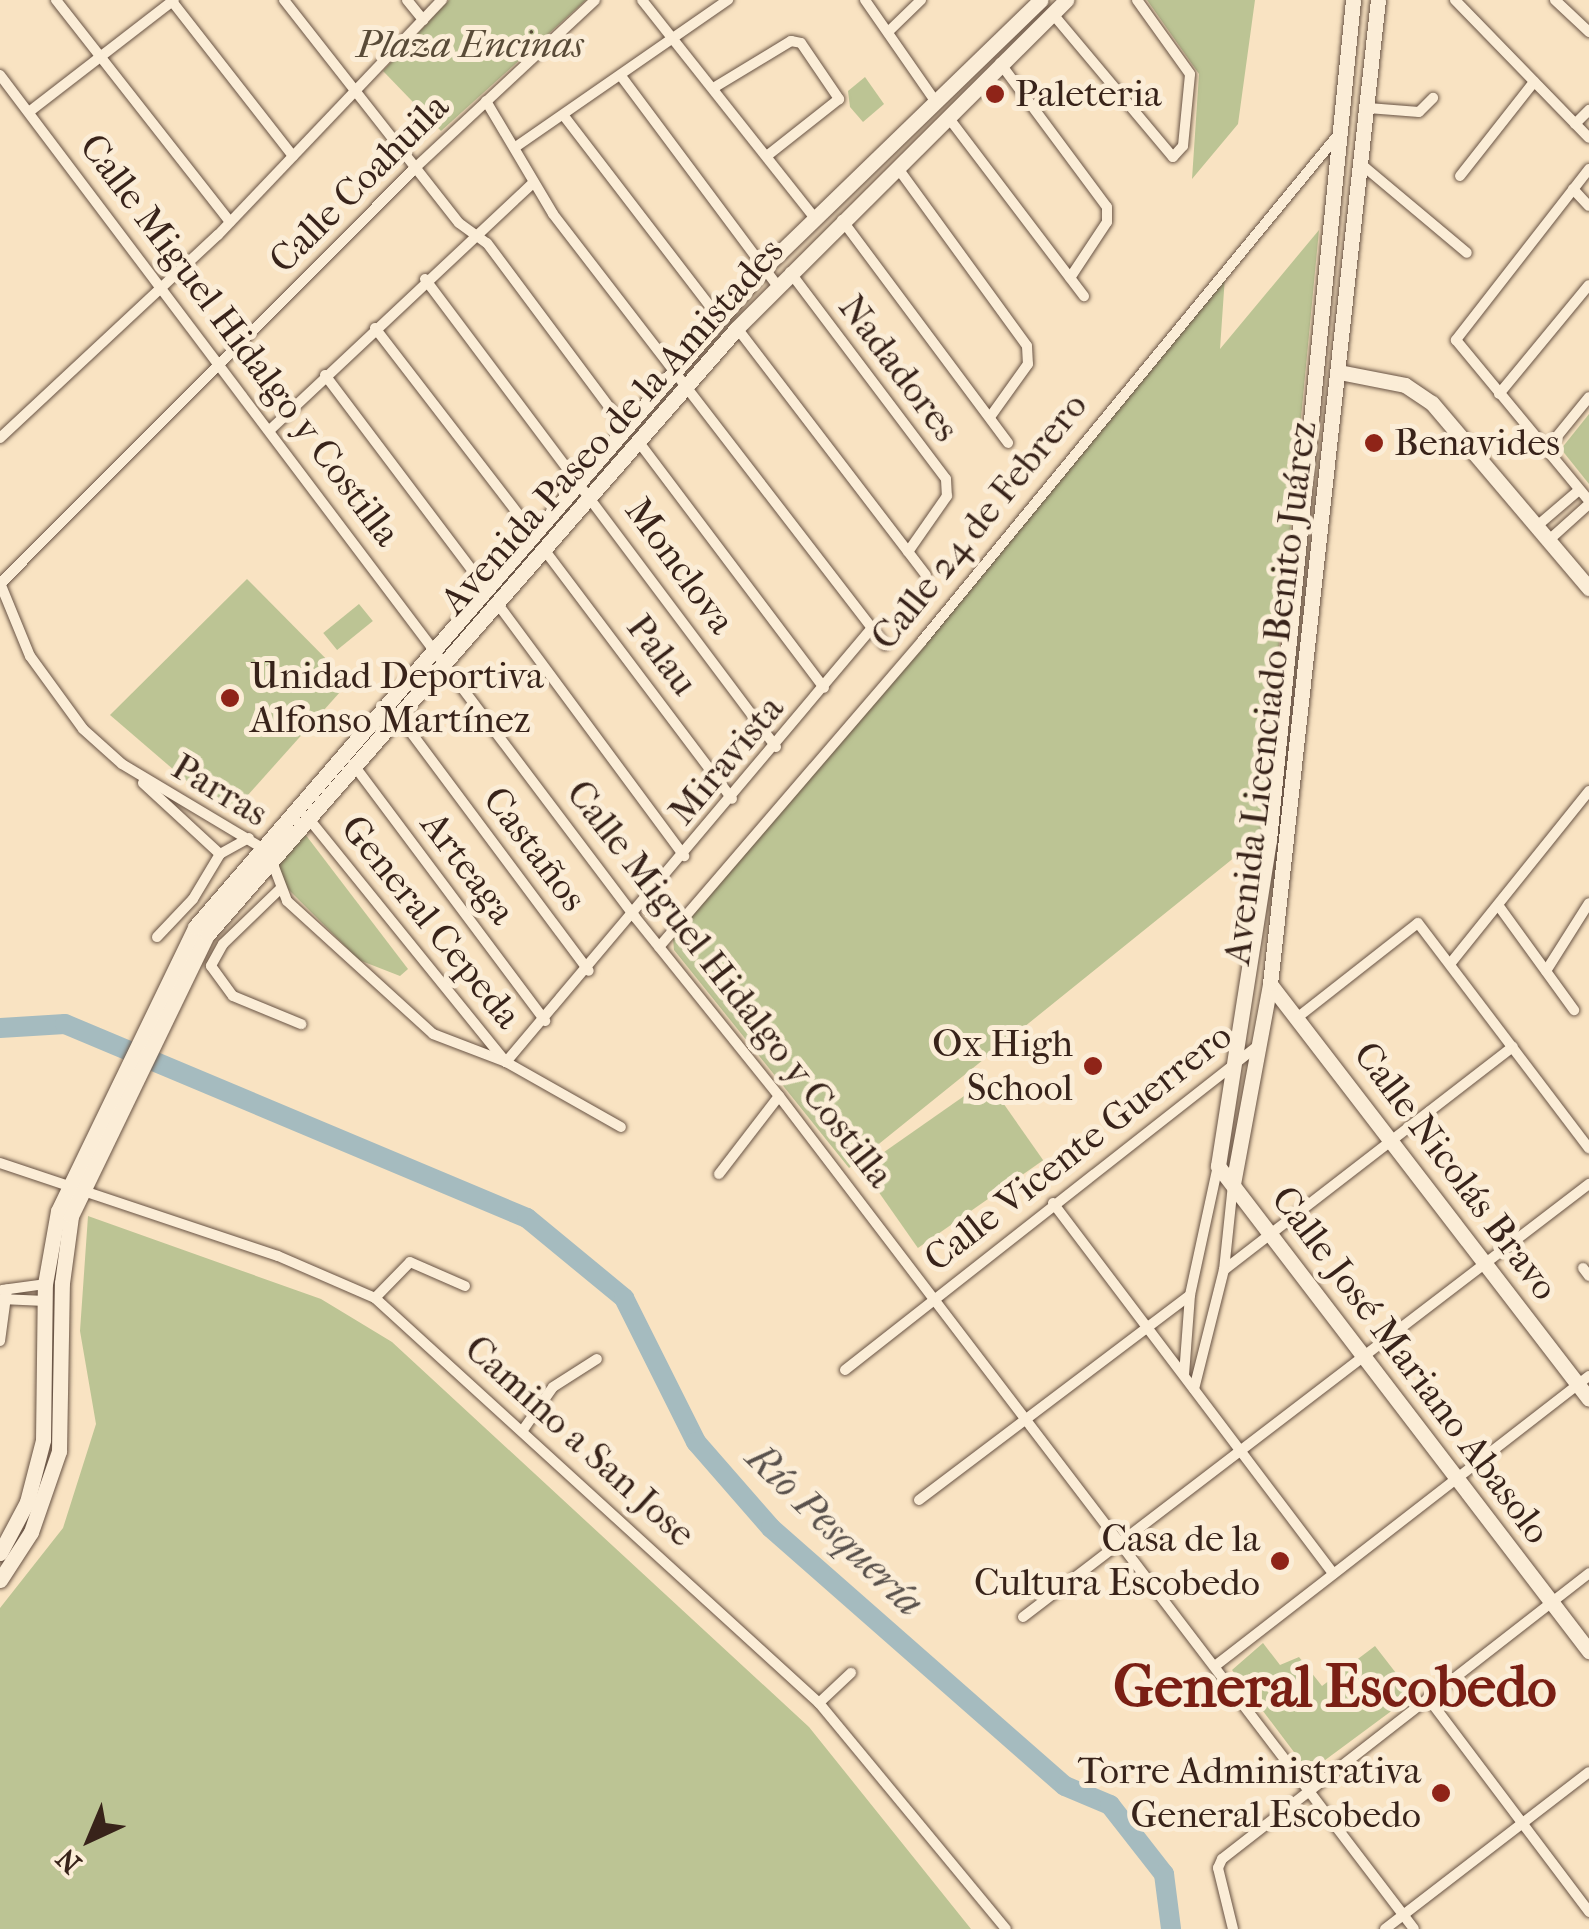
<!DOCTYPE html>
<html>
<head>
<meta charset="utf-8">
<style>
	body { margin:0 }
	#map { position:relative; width:1589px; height:1929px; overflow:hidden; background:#f9e3c2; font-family:"IM FELL French Canon",serif }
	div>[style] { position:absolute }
	.green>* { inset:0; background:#bcc494; transform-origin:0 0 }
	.river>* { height:20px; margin:-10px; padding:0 10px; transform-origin:10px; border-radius:10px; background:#a5bbbf }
	.roads { filter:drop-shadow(0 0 2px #685344) drop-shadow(0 0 2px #685344) }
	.street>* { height:10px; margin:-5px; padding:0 5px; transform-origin:5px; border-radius:5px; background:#fbedd7 }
	.secondary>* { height:15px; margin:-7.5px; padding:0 7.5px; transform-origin:7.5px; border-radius:7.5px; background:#fbedd7 }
	.dots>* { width:28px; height:28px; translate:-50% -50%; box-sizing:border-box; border:5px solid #fbedd7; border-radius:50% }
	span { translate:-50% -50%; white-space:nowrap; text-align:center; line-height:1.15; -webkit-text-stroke:10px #fbedd7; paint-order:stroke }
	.park-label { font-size:38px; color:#594b38; font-style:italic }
	.poi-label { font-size:38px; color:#38231a }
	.left { translate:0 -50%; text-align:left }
	.right { translate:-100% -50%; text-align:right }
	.street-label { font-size:38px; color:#38231a }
	.water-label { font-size:40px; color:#59514c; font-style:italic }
	.town-label { font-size:58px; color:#7a1f14; font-weight:700 }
	.north { position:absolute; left:40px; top:1789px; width:100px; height:100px; -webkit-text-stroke:8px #fbedd7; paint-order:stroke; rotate:224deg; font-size:28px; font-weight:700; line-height:40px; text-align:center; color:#38231a }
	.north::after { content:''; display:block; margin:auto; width:35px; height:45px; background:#38231a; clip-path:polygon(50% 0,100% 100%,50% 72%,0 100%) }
</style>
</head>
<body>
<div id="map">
	<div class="green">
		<div style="clip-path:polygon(449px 0,586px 0,441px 131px,383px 71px)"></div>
		<div style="clip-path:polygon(1147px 0,1255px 0,1238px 124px,1192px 179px,1199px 74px)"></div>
		<div style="clip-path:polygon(865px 77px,884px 104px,863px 122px,850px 107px,848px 91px)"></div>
		<div style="clip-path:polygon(1319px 230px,1261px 836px,849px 1168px,674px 950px,673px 939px,1225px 276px,1220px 349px)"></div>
		<div style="clip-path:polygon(1589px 414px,1589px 484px,1561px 449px)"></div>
		<div style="clip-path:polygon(247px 579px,349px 682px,239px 805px,217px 807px,110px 715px)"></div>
		<div style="left:359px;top:604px;width:22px;height:46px;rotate:51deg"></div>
		<div style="clip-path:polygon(305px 834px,408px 969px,400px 976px,359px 960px,271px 872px)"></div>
		<div style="left:987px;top:1080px;width:98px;height:153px;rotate:55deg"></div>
		<div style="clip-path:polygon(88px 1216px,321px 1299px,392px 1342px,809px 1727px,971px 1929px,0 1929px,0 1608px,63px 1528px,96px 1424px,80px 1331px)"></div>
		<div style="clip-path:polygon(1263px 1643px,1280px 1665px,1299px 1657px,1322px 1686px,1375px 1646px,1413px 1695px,1309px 1772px,1232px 1670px)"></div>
	</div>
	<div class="river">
		<div style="left:0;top:1028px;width:65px;rotate:-3.5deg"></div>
		<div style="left:65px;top:1024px;width:501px;rotate:22.78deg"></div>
		<div style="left:527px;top:1218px;width:126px;rotate:39.5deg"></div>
		<div style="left:624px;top:1298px;width:161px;rotate:63.4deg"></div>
		<div style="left:696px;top:1442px;width:114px;rotate:48.9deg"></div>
		<div style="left:771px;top:1528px;width:391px;rotate:41.3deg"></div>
		<div style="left:1065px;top:1786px;width:49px;rotate:22.9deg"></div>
		<div style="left:1110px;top:1805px;width:88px;rotate:52deg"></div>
		<div style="left:1164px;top:1874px;width:55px;rotate:82.7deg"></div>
	</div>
	<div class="roads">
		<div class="street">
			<div style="left:56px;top:0;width:282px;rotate:51.9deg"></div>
			<div style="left:171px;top:0;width:198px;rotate:52deg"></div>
			<div style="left:284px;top:0;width:283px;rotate:51.9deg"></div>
			<div style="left:459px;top:223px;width:34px;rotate:36deg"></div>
			<div style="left:487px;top:243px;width:231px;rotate:53.3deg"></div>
			<div style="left:407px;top:0;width:26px;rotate:51deg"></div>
			<div style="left:642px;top:0;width:278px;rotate:51.6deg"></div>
			<div style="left:865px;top:0;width:124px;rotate:55.2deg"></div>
			<div style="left:1455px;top:0;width:192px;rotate:45.8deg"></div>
			<div style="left:1555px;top:0;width:47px;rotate:43.3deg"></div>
			<div style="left:1052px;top:13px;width:188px;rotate:50deg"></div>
			<div style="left:1173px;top:157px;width:15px;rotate:-48deg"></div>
			<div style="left:1183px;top:146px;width:72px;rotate:-84.4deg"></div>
			<div style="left:1190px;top:74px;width:91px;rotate:-125.6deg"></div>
			<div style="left:888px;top:32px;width:46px;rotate:-44.1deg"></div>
			<div style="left:1000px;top:63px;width:179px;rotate:53.4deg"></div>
			<div style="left:1107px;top:207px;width:15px;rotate:90deg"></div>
			<div style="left:1107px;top:222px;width:67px;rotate:123.5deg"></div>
			<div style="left:0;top:75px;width:1055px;rotate:52.98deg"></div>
			<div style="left:635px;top:917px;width:230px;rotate:51.2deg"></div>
			<div style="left:779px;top:1096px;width:1047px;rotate:52.68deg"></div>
			<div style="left:621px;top:76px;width:261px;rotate:53.3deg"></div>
			<div style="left:715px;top:87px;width:89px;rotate:-31.2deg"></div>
			<div style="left:791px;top:41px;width:10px;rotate:11deg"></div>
			<div style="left:801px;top:43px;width:68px;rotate:55.8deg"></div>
			<div style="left:839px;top:99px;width:90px;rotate:141.7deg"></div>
			<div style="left:486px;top:101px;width:131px;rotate:59.3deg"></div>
			<div style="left:553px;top:214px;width:544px;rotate:52.39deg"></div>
			<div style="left:1368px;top:108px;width:51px;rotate:4.5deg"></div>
			<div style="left:1419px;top:112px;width:20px;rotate:-45deg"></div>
			<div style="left:29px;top:112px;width:183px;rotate:-37.7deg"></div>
			<div style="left:564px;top:116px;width:255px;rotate:52.5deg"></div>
			<div style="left:948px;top:117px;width:225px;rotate:52.8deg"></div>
			<div style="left:1575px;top:124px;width:20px;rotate:-45deg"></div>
			<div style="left:517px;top:146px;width:257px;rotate:-34.7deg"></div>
			<div style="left:1361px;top:164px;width:138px;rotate:40deg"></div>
			<div style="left:897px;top:167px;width:221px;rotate:54deg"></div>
			<div style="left:1027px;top:346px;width:18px;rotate:87deg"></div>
			<div style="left:1028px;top:364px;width:65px;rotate:125.6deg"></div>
			<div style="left:1589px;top:169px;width:217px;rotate:127.9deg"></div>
			<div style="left:1456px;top:340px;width:209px;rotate:50.4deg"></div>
			<div style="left:1460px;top:176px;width:120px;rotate:-51.8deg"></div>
			<div style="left:1573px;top:189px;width:23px;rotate:47deg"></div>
			<div style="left:842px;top:220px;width:278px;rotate:53.3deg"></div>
			<div style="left:790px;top:272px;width:259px;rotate:53deg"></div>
			<div style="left:946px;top:479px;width:17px;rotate:87deg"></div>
			<div style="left:947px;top:496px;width:68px;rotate:124.9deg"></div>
			<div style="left:425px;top:279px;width:585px;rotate:53.13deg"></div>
			<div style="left:375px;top:328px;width:257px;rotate:52.4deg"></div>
			<div style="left:737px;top:328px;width:311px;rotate:52.6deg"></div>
			<div style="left:325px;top:375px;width:264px;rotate:53deg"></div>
			<div style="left:1499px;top:394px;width:141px;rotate:-50.5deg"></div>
			<div style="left:271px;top:429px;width:359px;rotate:-43.2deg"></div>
			<div style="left:0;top:438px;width:298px;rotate:-43deg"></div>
			<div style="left:218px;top:235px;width:325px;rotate:-46.4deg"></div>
			<div style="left:638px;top:441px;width:309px;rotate:53deg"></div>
			<div style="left:1546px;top:450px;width:68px;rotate:-50.9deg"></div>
			<div style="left:1537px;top:526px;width:55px;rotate:-40.6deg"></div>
			<div style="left:1549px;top:540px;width:54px;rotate:-42deg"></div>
			<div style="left:543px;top:548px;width:314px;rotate:53deg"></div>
			<div style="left:0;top:583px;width:79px;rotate:67.7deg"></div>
			<div style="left:30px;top:656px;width:90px;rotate:54deg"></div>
			<div style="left:83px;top:729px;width:52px;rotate:41.9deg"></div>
			<div style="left:122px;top:764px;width:160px;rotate:30.9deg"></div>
			<div style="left:259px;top:846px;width:18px;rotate:47deg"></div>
			<div style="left:271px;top:859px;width:45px;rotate:69.1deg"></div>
			<div style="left:287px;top:901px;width:197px;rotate:42.3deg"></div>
			<div style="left:433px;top:1034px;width:78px;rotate:21deg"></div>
			<div style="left:506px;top:1062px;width:132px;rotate:29.5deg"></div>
			<div style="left:0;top:584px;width:588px;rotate:-45.07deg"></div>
			<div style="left:415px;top:168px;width:246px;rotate:-43deg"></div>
			<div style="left:497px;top:603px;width:315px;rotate:53.5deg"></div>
			<div style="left:398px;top:715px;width:319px;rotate:53.3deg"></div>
			<div style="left:353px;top:764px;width:321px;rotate:53.2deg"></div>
			<div style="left:143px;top:783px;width:105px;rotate:42.7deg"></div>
			<div style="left:309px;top:819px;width:313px;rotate:51deg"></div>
			<div style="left:506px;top:1062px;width:566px;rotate:-49.87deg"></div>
			<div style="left:280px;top:889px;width:79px;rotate:136deg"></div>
			<div style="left:223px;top:944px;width:25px;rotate:119deg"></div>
			<div style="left:211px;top:966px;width:37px;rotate:54deg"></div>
			<div style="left:233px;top:996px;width:74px;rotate:22.4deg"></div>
			<div style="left:1498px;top:905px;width:130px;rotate:54.1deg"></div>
			<div style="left:157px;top:937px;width:52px;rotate:-46.5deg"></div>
			<div style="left:193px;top:899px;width:52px;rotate:-59deg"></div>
			<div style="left:220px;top:854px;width:33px;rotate:-29deg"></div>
			<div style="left:659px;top:947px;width:403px;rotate:-49.3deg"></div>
			<div style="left:922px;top:641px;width:655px;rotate:-50.58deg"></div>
			<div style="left:1450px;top:964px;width:222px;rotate:-51.2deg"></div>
			<div style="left:1546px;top:971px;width:80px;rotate:-57.7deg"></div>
			<div style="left:1298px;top:1017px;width:152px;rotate:-38.1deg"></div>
			<div style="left:1418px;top:923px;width:283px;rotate:52.8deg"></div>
			<div style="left:0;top:1163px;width:293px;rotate:18.5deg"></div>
			<div style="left:278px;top:1256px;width:106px;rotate:23.4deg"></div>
			<div style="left:375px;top:1298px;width:601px;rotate:42.37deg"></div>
			<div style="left:819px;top:1703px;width:293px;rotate:50.4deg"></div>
			<div style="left:719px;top:1174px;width:98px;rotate:-52.4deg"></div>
			<div style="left:1053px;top:1203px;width:465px;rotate:52.9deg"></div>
			<div style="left:1583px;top:1268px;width:10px;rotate:53deg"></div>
			<div style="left:1224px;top:1270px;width:365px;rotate:-37.7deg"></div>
			<div style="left:2px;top:1290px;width:43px;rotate:-7.9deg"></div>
			<div style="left:375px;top:1298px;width:50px;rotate:-45.8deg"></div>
			<div style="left:410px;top:1262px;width:60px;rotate:23.6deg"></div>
			<div style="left:1px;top:1299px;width:44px;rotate:2.6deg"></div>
			<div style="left:0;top:1341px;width:52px;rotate:-82.3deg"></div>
			<div style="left:845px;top:1370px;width:528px;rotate:-38.15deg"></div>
			<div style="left:1184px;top:1375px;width:80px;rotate:-85.7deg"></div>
			<div style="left:1190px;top:1295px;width:132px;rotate:-77.8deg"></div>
			<div style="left:1194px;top:1389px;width:123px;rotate:-75.9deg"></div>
			<div style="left:1224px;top:1270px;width:86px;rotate:-84deg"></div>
			<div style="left:523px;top:1430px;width:52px;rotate:-55.1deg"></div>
			<div style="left:553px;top:1387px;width:52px;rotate:-32.5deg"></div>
			<div style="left:919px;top:1500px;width:340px;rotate:-37.1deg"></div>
			<div style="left:1023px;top:1617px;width:713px;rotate:-37.42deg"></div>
			<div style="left:1215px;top:1666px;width:473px;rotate:-37.8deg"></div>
			<div style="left:1428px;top:1698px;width:268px;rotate:53deg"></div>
			<div style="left:819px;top:1703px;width:44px;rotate:-43.2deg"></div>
			<div style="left:1233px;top:1929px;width:63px;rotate:-103.8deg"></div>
			<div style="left:1218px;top:1868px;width:10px;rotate:-66deg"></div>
			<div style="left:1222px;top:1859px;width:465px;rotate:-37.9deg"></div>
			<div style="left:1385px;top:1929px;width:257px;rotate:-37.6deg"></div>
		</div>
		<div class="secondary">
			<div style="left:1353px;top:0;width:844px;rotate:95.71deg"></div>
			<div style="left:1269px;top:840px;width:330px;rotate:98.9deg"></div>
			<div style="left:1218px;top:1166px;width:611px;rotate:52.59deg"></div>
			<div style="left:1339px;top:372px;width:67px;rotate:11.1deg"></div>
			<div style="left:1405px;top:385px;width:32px;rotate:34deg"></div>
			<div style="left:1432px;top:403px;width:243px;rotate:49.7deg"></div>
			<div style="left:1270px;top:984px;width:523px;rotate:52.45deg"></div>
			<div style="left:1233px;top:1184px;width:203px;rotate:-79.5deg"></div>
			<div style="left:1270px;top:984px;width:990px;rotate:-83.74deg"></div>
			<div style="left:0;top:1553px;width:58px;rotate:-62.1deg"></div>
			<div style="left:27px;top:1502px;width:64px;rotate:-75.5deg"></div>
			<div style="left:43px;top:1440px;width:156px;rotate:-89.3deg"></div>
			<div style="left:45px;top:1284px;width:74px;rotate:-79.9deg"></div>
			<div style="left:58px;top:1211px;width:315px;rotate:-64.2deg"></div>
			<div style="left:195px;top:927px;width:871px;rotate:-49.19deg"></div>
			<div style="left:764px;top:268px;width:385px;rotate:-44.1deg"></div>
			<div style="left:0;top:1580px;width:57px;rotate:-57.1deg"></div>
			<div style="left:31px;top:1532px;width:86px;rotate:-70.9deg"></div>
			<div style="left:59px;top:1451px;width:168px;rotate:-89deg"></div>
			<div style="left:62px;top:1283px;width:68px;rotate:-82.3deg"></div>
			<div style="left:71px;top:1216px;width:312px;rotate:-64.2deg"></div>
			<div style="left:207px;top:935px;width:806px;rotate:-48.87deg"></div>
			<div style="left:737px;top:328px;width:465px;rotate:-44.9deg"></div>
		</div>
	</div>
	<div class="dots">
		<div style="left:995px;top:94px;background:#8f2418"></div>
		<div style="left:1374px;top:443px;background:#8f2418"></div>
		<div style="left:230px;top:698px;background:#8f2418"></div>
		<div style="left:1093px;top:1066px;background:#8f2418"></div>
		<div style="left:1280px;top:1561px;background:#8f2418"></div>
		<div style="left:1441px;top:1793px;background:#8f2418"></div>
	</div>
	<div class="park-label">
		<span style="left:470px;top:45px">Plaza Encinas</span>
	</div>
	<div class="poi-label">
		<span class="left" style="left:1015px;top:94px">Paleteria</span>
		<span class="left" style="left:1394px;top:443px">Benavides</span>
		<span class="left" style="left:250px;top:698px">Unidad Deportiva<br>Alfonso Martínez</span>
		<span class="right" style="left:1073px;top:1066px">Ox High<br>School</span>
		<span class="right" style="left:1260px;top:1561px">Casa de la<br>Cultura Escobedo</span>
		<span class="right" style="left:1421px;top:1793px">Torre Administrativa<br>General Escobedo</span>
	</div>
	<div class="street-label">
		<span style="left:359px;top:183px;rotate:-45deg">Calle Coahuila</span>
		<span style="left:240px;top:340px;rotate:53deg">Calle Miguel Hidalgo y Costilla</span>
		<span style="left:899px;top:368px;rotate:53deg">Nadadores</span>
		<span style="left:612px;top:426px;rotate:-48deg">Avenida Paseo de la Amistades</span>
		<span style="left:979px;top:521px;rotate:-51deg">Calle 24 de Febrero</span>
		<span style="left:680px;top:566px;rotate:54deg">Monclova</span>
		<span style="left:662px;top:655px;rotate:53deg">Palau</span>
		<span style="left:1270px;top:693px;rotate:-83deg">Avenida Licenciado Benito Juárez</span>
		<span style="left:726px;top:760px;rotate:-50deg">Miravista</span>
		<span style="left:220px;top:790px;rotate:31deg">Parras</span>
		<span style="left:535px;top:849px;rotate:53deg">Castaños</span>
		<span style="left:468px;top:868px;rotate:53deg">Arteaga</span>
		<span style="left:431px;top:922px;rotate:51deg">General Cepeda</span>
		<span style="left:730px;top:984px;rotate:52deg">Calle Miguel Hidalgo y Costilla</span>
		<span style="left:1078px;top:1147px;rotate:-38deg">Calle Vicente Guerrero</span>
		<span style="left:1456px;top:1171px;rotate:53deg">Calle Nicolás Bravo</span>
		<span style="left:1411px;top:1365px;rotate:53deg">Calle José Mariano Abasolo</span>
		<span style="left:580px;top:1441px;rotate:42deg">Camino a San Jose</span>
	</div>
	<div class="water-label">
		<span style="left:835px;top:1530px;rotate:44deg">Río Pesquería</span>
	</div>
	<div class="town-label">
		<span style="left:1335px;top:1687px">General Escobedo</span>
	</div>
	<div class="north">N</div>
</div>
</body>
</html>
